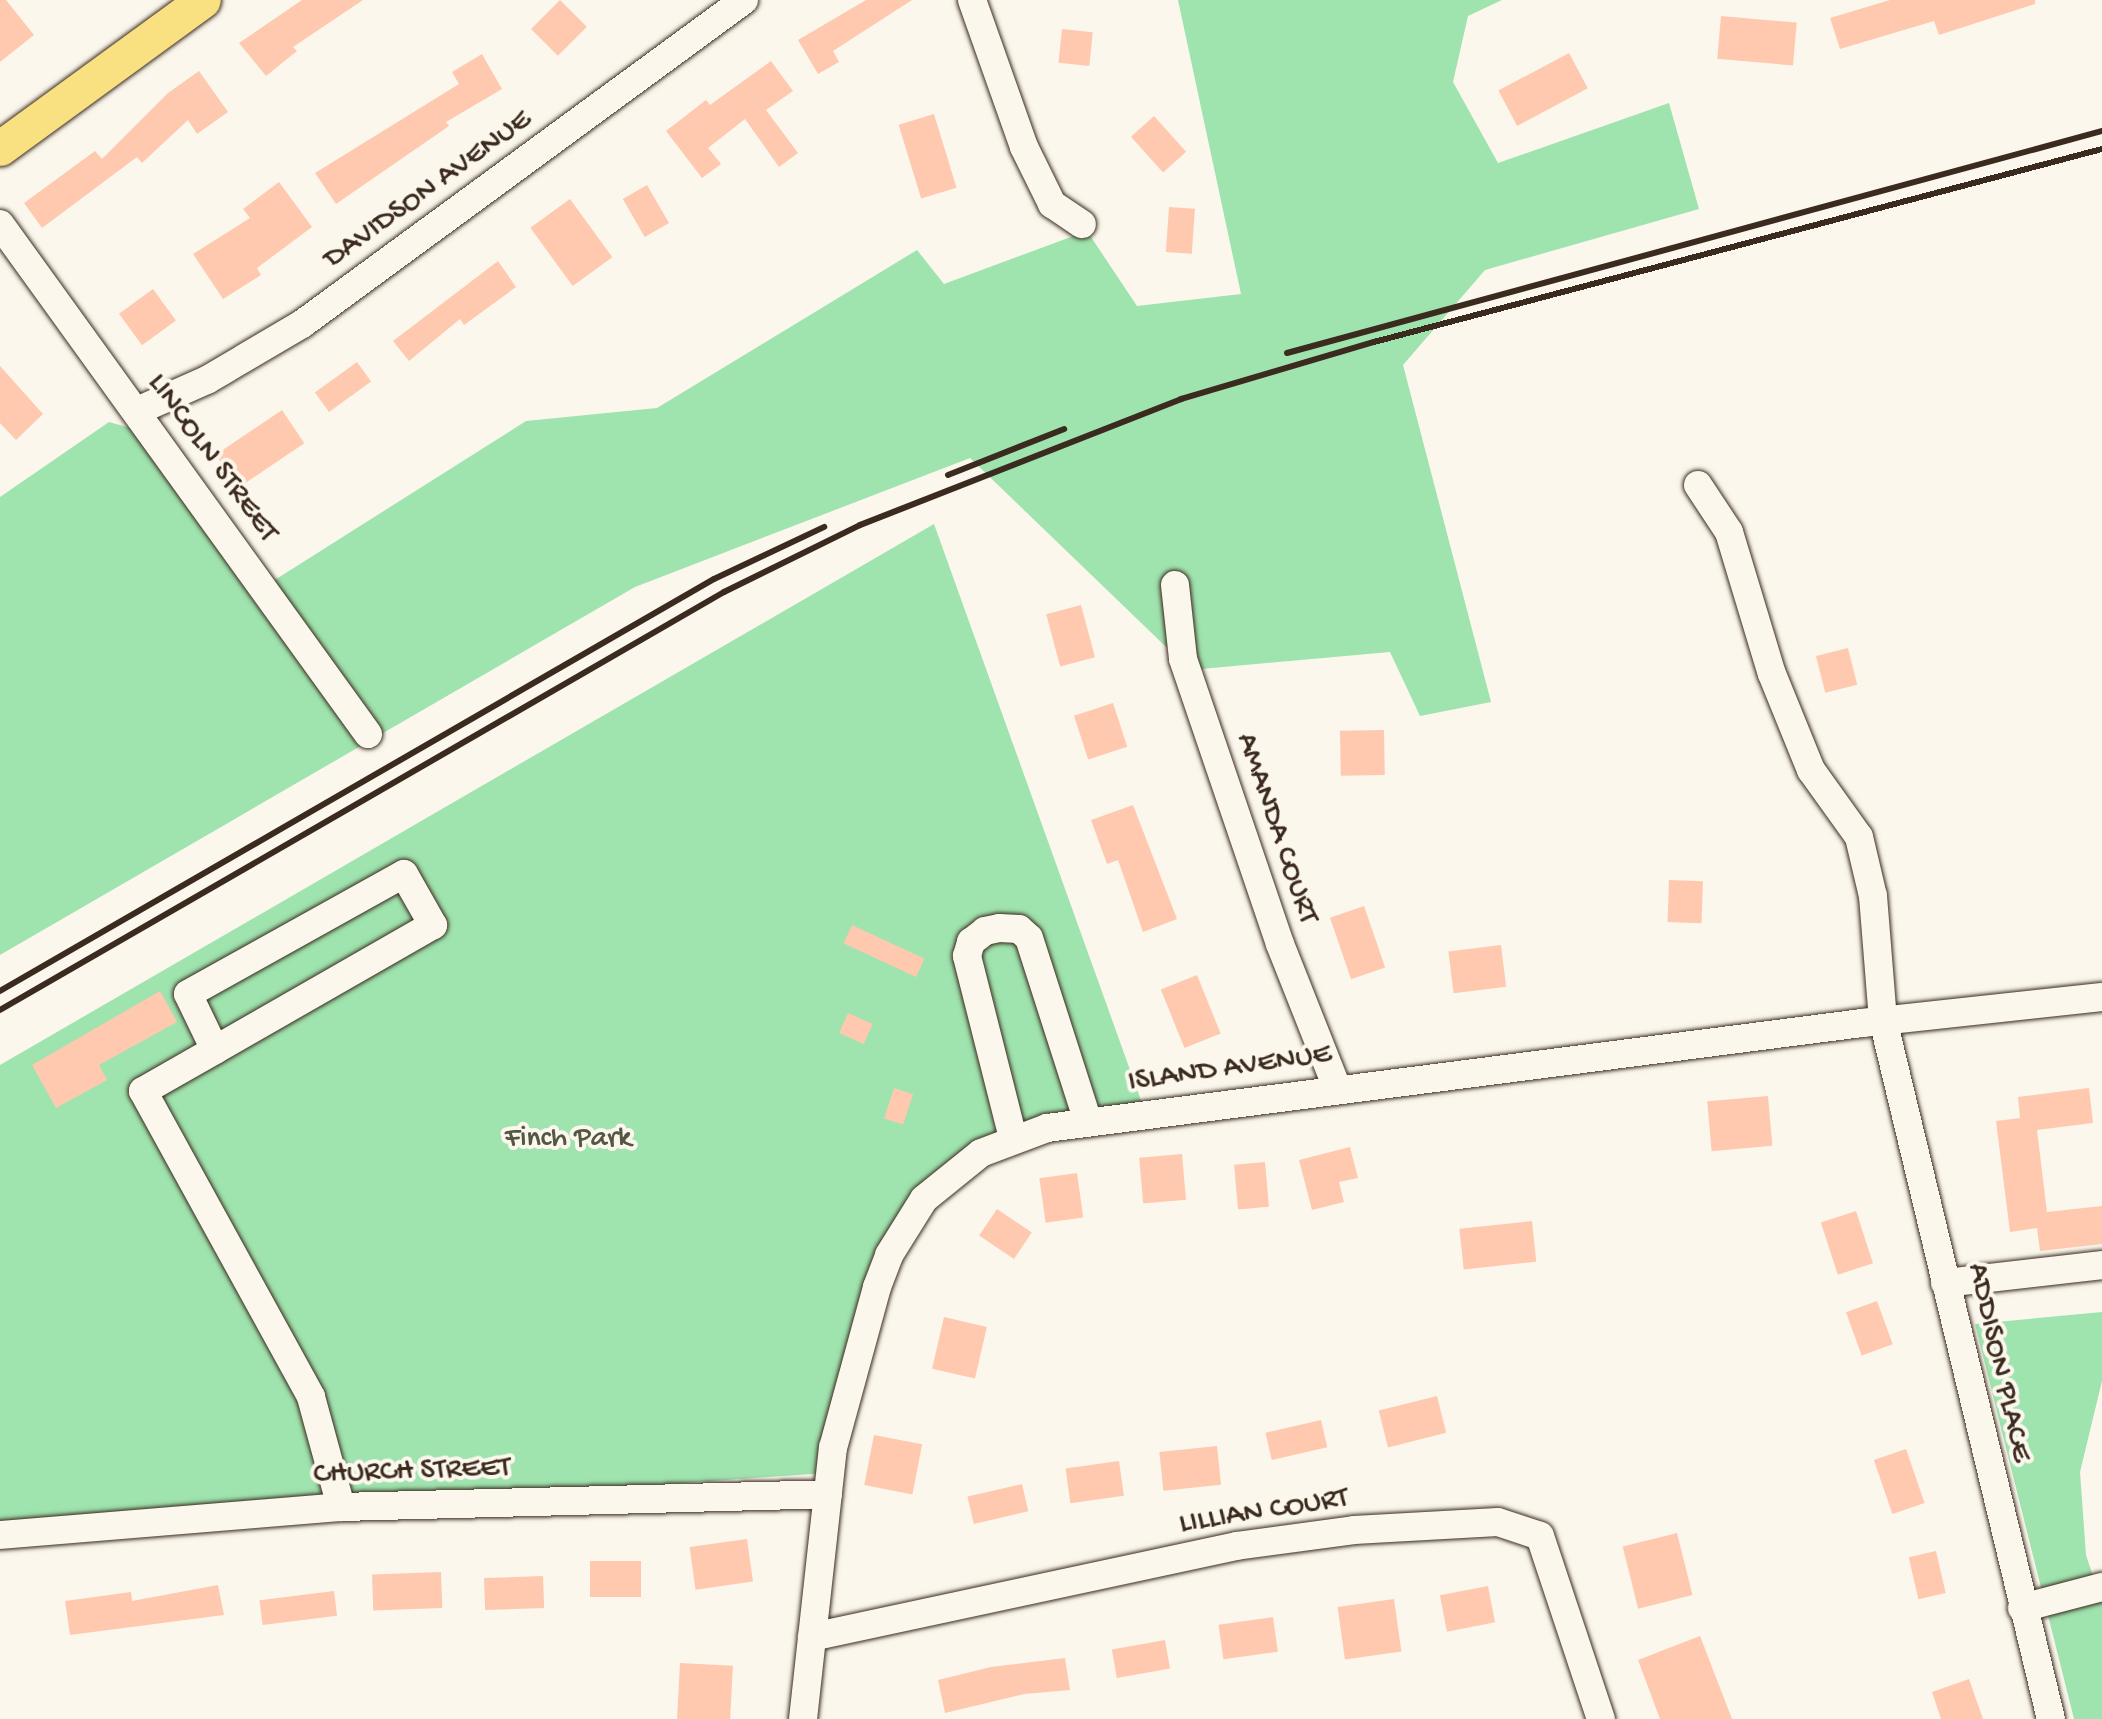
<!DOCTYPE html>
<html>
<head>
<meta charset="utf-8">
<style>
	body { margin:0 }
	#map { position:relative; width:2102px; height:1719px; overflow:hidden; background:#fbf7ec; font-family:"Gochi Hand",sans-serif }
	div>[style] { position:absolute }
	.green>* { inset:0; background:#9fe3ae }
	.building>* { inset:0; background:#ffc9b0; transform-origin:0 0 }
	.roads { filter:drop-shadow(0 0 2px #3b2a1e) drop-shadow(0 0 2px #3b2a1e) }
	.minor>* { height:28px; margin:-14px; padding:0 14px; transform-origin:14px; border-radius:14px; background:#fbf7ec }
	.major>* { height:35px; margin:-17.5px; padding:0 17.5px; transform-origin:17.5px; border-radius:17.5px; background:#f9e181 }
	.rail>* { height:6px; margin:-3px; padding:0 3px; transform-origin:3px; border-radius:3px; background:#3b2a1e }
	span { translate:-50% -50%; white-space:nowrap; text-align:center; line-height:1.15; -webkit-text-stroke:8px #fbf7ec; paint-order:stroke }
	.street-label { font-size:30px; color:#3b2a1e }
	.park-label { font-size:30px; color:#545842 }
</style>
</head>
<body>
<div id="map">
	<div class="green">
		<div style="clip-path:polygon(1178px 0,1502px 0,1468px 16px,1453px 82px,1498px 163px,1669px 103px,1699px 209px,1485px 270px,1403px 365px,1491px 702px,1420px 716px,1390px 652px,1190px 670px,970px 458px,635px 587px,0 955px,0 497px,109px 422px,162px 437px,270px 583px,526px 421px,657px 408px,917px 250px,944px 284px,1087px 231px,1137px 306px,1241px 294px)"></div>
		<div style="clip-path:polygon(934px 524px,1143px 1106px,1038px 1128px,914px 1219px,826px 1473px,0 1531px,0 1065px)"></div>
		<div style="clip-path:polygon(2102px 1312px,2102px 1381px,2080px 1472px,2086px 1555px,2102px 1604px,2102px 1719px,2074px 1719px,1975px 1324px)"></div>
	</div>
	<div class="building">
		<div style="clip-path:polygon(0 0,6px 0,34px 35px,0 62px)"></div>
		<div style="clip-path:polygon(302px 0,363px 0,293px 47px,297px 51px,266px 76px,239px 43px)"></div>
		<div style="left:560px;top:0;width:38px;height:41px;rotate:45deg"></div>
		<div style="clip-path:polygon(866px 0,912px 0,833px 51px,839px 62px,818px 74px,798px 40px)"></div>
		<div style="clip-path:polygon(1890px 0,2035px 0,2035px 4px,1939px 35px,1934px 21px,1840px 49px,1830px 18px)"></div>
		<div style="left:1721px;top:16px;width:76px;height:43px;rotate:5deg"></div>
		<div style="left:1062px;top:29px;width:31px;height:34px;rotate:6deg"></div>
		<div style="left:1569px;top:53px;width:40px;height:80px;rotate:62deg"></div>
		<div style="clip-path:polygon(482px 54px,502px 89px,446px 122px,449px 126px,336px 204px,315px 173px,459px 84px,452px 72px)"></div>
		<div style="clip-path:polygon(771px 61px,793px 91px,766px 110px,798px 153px,779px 167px,745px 119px,708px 148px,721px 164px,702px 178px,666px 131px,706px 100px,710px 105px)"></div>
		<div style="clip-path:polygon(199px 71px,228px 112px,197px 134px,188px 120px,142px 163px,137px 157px,42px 228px,24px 203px,95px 151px,102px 159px,168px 93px)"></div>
		<div style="left:934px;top:114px;width:77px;height:37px;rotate:73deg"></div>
		<div style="left:1154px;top:116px;width:48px;height:31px;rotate:48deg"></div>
		<div style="clip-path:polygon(279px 182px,312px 227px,257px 268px,261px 275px,223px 299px,193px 254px,250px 218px,243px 209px)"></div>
		<div style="left:647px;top:185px;width:44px;height:28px;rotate:60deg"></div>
		<div style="left:570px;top:199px;width:72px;height:49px;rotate:54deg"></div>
		<div style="left:1169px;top:207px;width:26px;height:45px;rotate:4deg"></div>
		<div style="clip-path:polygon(498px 261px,516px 287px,464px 325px,460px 319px,409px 361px,393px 341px)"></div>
		<div style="left:153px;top:289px;width:39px;height:42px;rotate:54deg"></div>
		<div style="left:357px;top:362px;width:24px;height:52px;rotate:54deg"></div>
		<div style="clip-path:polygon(0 366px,43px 414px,16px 440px,0 423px)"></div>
		<div style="left:282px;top:410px;width:40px;height:80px;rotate:56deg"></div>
		<div style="left:1081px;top:605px;width:54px;height:36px;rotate:75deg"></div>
		<div style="left:1848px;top:648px;width:38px;height:33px;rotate:76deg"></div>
		<div style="left:1113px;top:703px;width:46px;height:41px;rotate:72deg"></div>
		<div style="left:1384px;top:730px;width:45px;height:44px;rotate:89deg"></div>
		<div style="clip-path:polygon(1133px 805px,1177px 919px,1143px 932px,1118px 860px,1107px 864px,1091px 820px)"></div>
		<div style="left:1669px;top:880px;width:34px;height:42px;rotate:2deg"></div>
		<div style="left:1364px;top:906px;width:65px;height:36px;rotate:71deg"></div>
		<div style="left:852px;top:925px;width:80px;height:20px;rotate:25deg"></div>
		<div style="left:1501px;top:945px;width:42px;height:53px;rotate:83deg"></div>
		<div style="left:1197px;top:975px;width:63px;height:39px;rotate:68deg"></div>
		<div style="clip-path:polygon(160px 991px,177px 1022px,99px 1065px,107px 1080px,56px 1108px,32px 1065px)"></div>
		<div style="left:848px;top:1013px;width:27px;height:22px;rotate:24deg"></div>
		<div style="left:894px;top:1088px;width:20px;height:32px;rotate:18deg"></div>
		<div style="clip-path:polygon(2089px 1088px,2093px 1123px,2037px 1130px,2047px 1212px,2102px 1206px,2102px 1244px,2040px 1251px,2037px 1228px,2010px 1232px,1996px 1121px,2020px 1118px,2018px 1097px)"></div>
		<div style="left:1768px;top:1096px;width:50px;height:61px;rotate:85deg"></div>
		<div style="clip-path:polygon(1350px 1147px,1358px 1178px,1339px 1182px,1344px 1202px,1312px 1210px,1299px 1160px)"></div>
		<div style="left:1182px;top:1154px;width:46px;height:43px;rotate:85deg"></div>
		<div style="left:1265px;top:1162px;width:45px;height:31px;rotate:85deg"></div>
		<div style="left:1077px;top:1173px;width:45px;height:38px;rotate:82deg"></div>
		<div style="left:997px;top:1209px;width:42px;height:32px;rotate:34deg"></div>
		<div style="left:1856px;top:1211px;width:55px;height:37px;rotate:72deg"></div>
		<div style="left:1532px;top:1221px;width:41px;height:73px;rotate:84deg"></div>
		<div style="left:1877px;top:1301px;width:46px;height:33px;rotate:70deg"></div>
		<div style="left:944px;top:1317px;width:44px;height:53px;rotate:13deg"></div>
		<div style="left:1437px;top:1396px;width:38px;height:60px;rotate:76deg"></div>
		<div style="left:1321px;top:1420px;width:28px;height:57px;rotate:77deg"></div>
		<div style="left:874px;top:1435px;width:49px;height:51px;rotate:11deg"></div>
		<div style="left:1217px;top:1446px;width:39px;height:58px;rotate:84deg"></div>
		<div style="left:1906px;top:1449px;width:57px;height:34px;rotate:71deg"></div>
		<div style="left:1119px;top:1461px;width:35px;height:54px;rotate:82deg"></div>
		<div style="left:1022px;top:1484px;width:28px;height:56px;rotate:77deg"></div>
		<div style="left:1677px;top:1533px;width:64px;height:56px;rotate:76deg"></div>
		<div style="left:747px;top:1539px;width:43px;height:58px;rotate:82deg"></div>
		<div style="left:1936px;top:1551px;width:43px;height:28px;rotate:77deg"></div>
		<div style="left:590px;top:1561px;width:51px;height:36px"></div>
		<div style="left:441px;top:1572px;width:36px;height:69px;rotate:88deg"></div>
		<div style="left:543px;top:1576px;width:32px;height:59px;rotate:88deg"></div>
		<div style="clip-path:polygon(218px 1585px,224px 1615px,70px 1635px,65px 1601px,131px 1592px,132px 1601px)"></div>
		<div style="left:1488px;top:1586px;width:37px;height:49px;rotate:79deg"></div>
		<div style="left:334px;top:1591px;width:25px;height:75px;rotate:83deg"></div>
		<div style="left:1394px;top:1599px;width:53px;height:57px;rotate:82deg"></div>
		<div style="left:1273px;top:1617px;width:35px;height:55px;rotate:82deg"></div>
		<div style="clip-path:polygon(1700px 1636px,1732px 1719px,1660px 1719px,1638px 1660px)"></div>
		<div style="left:1165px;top:1640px;width:29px;height:54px;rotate:80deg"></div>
		<div style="clip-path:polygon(1065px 1658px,1070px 1690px,1024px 1694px,945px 1713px,938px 1680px,991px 1667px)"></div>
		<div style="left:680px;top:1663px;width:53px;height:56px;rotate:3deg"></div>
		<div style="clip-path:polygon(1969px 1679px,1983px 1719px,1941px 1719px,1932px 1692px)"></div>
	</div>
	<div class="roads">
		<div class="minor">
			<div style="left:972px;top:0;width:156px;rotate:70.5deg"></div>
			<div style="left:1024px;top:147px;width:64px;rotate:63.8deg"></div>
			<div style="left:1052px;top:204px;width:36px;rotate:34deg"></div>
			<div style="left:0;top:224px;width:629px;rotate:54.19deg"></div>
			<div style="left:137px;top:411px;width:77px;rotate:-23.9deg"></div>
			<div style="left:207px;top:380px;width:110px;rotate:-30.5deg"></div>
			<div style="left:302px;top:324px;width:548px;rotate:-36.24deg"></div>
			<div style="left:1698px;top:485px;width:56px;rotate:56.6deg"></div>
			<div style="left:1729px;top:532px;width:148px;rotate:73.2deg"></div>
			<div style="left:1772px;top:674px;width:104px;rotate:67.9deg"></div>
			<div style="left:1811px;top:770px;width:82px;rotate:54.4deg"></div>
			<div style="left:1859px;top:837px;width:61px;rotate:76.7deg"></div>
			<div style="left:1873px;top:896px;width:124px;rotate:85.4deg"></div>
			<div style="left:1883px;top:1020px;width:719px;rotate:76.49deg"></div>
			<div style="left:1175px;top:585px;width:74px;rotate:83.8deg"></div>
			<div style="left:1183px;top:659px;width:301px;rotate:71.2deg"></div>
			<div style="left:1280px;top:944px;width:155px;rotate:68.4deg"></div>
			<div style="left:215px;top:1050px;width:62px;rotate:-115.7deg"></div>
			<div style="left:188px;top:994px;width:247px;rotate:-29.1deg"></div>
			<div style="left:404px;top:874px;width:59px;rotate:60.4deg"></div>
			<div style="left:433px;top:925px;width:251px;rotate:150.2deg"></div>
			<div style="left:215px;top:1050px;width:83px;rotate:150.3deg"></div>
			<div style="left:143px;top:1091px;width:349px;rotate:61.2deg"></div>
			<div style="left:311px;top:1397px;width:114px;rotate:74.7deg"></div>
			<div style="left:1013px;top:1138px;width:188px;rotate:-104.2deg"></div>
			<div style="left:967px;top:956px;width:15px;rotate:-74deg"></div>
			<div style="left:971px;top:942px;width:18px;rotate:-38deg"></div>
			<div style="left:985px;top:931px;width:14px;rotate:-12deg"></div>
			<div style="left:999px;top:928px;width:20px;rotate:3deg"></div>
			<div style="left:1019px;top:929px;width:13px;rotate:42deg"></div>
			<div style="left:1029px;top:938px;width:193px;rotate:72.2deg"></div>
			<div style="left:1945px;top:1283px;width:158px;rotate:-6.5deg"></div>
			<div style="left:0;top:1535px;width:342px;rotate:-4.7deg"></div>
			<div style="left:341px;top:1507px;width:487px;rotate:-1.5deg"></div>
			<div style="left:2022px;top:1608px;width:83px;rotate:-14.7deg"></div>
			<div style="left:812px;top:1637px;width:434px;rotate:-12.1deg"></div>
			<div style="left:1236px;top:1546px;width:119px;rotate:-7.7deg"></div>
			<div style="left:1354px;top:1530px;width:144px;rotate:-3.2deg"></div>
			<div style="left:1498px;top:1522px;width:44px;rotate:18.4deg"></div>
			<div style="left:1540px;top:1536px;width:193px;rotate:71.6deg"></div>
			<div style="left:803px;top:1719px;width:273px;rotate:-83.7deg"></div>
			<div style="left:833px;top:1448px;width:167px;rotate:-74.7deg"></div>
			<div style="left:877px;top:1287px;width:34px;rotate:-69deg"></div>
			<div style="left:889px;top:1255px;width:66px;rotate:-58deg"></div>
			<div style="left:924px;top:1199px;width:73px;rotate:-38.9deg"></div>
			<div style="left:981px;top:1153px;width:71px;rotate:-20.7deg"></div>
			<div style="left:1047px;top:1128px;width:822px;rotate:-7.34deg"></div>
			<div style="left:1862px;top:1023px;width:241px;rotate:-6.2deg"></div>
		</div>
		<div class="major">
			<div style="left:0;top:148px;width:251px;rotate:-36.1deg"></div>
		</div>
	</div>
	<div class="rail">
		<div style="left:1287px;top:353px;width:845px;rotate:-15.24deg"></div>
		<div style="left:948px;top:475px;width:125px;rotate:-21.6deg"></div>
		<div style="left:0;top:991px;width:824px;rotate:-29.99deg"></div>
		<div style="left:714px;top:579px;width:122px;rotate:-25.3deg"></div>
		<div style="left:0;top:1010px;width:836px;rotate:-30deg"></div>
		<div style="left:724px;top:592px;width:152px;rotate:-26.2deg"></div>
		<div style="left:860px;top:525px;width:345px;rotate:-21.4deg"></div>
		<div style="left:1181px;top:399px;width:201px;rotate:-16.5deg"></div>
		<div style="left:1374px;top:342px;width:753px;rotate:-14.85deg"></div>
	</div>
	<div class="street-label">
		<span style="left:429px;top:191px;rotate:-36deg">DAVIDSON AVENUE</span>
		<span style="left:211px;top:459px;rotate:54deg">LINCOLN STREET</span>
		<span style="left:1275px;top:829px;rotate:71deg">AMANDA COURT</span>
		<span style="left:1230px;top:1070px;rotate:-8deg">ISLAND AVENUE</span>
		<span style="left:1997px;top:1363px;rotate:77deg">ADDISON PLACE</span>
		<span style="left:412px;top:1473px;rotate:-2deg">CHURCH STREET</span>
		<span style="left:1264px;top:1513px;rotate:-9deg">LILLIAN COURT</span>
	</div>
	<div class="park-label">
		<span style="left:568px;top:1140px">Finch Park</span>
	</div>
</div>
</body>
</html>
